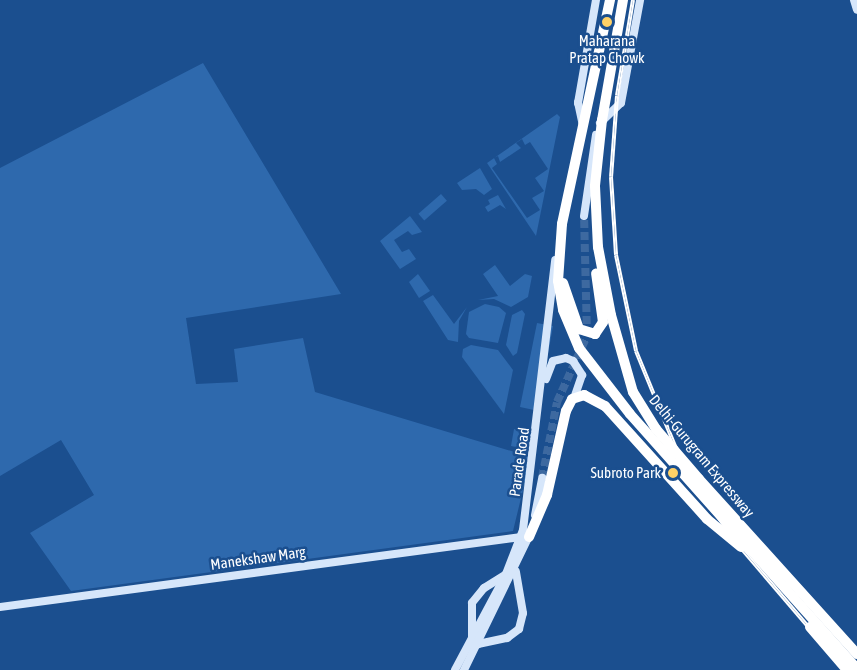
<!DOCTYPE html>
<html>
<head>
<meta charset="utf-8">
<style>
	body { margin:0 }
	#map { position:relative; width:857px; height:670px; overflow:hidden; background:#1b4f8f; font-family:"Asap Condensed",sans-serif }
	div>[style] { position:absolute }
	.green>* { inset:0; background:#2e69ad; transform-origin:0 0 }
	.secondary-tunnel>* { height:8px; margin-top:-4px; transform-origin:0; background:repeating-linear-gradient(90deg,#3d69a0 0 8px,transparent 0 12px) }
	.secondary>* { height:8px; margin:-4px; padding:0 4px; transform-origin:4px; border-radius:4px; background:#d6e6fa }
	.highway>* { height:10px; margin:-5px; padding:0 5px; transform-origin:5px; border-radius:5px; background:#fff }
	.rail>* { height:4px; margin-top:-2px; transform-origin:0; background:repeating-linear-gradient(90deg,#1b4f8f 0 4.5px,#fff 0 9px); box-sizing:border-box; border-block:2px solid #fff }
	.dots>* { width:16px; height:16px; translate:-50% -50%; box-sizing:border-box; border:3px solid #1b4f8f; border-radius:50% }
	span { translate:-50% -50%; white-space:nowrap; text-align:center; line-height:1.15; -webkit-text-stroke:5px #1b4f8f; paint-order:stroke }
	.poi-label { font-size:15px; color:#fff }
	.right { translate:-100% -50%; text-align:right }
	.street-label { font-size:15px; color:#fff }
</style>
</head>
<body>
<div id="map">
	<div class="green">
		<div style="clip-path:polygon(203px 63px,341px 294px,186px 318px,196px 384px,238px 382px,234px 349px,303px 338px,315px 392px,531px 457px,513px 531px,71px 591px,30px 533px,94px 495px,61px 440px,0 476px,0 168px)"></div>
		<div style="clip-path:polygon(evenodd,557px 114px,560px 117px,536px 236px,487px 163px,557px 114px,522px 139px,525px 145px,530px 142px,548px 169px,535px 178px,544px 191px,532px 198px,540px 210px,527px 218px,492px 168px,497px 164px,494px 158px,498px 156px,500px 162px,521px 148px,516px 143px,522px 139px)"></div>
		<div style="clip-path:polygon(480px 168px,492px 189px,484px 195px,476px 189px,462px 190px,457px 183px)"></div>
		<div style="left:441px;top:194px;width:9px;height:30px;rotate:49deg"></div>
		<div style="clip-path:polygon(498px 195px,506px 209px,500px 205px,488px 212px,485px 207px,490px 204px,488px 200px)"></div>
		<div style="clip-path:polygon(410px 216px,422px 232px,412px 235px,408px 231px,394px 240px,402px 252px,409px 249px,416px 259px,400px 269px,380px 241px)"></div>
		<div style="clip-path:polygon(495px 265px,510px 286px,525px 274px,532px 276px,528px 297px,511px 307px,494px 299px,478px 300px,498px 296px,483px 274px)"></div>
		<div style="clip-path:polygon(418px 274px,430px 291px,419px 298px,409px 282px)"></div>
		<div style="clip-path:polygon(433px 295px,454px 324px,467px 307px,459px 321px,458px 342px,448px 340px,423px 301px)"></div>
		<div style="clip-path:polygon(485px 304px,499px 307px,506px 313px,498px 343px,469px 338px,466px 334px,469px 312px)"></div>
		<div style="clip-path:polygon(522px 310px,525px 314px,517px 353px,513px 356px,506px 345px,512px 315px)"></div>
		<div style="clip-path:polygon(537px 323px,553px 326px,538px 409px,534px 410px,520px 407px)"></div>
		<div style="clip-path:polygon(471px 345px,498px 350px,513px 370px,504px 414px,462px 357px,463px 349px)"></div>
		<div style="clip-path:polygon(514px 429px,532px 432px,532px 450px,511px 446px)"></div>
	</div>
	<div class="secondary-tunnel">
		<div style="left:542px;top:478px;width:77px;rotate:-78.8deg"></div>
		<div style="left:557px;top:402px;width:72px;rotate:-65.6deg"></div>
		<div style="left:587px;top:336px;width:120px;rotate:-91.4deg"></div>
	</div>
	<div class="secondary">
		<div style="left:854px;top:0;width:10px;rotate:73deg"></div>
		<div style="left:600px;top:123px;width:29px;rotate:-44deg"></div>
		<div style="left:621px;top:103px;width:105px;rotate:-79.5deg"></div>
		<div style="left:583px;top:126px;width:24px;rotate:-102deg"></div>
		<div style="left:578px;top:103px;width:105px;rotate:-80.1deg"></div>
		<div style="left:584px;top:216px;width:82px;rotate:-81.6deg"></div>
		<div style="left:546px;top:379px;width:19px;rotate:-69deg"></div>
		<div style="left:553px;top:361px;width:13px;rotate:-13deg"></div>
		<div style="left:566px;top:358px;width:8px;rotate:23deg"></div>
		<div style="left:573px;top:361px;width:17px;rotate:57deg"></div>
		<div style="left:582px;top:375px;width:24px;rotate:109deg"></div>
		<div style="left:535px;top:515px;width:38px;rotate:-79deg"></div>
		<div style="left:505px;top:575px;width:25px;rotate:148deg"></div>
		<div style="left:484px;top:588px;width:19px;rotate:129deg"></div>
		<div style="left:472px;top:603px;width:36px;rotate:90deg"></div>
		<div style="left:472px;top:639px;width:8px;rotate:40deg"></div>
		<div style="left:478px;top:644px;width:30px;rotate:-12deg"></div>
		<div style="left:507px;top:638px;width:15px;rotate:-37deg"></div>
		<div style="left:519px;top:629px;width:16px;rotate:-76deg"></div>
		<div style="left:523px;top:613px;width:42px;rotate:-99.7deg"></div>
		<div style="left:0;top:607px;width:526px;rotate:-7.65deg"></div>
		<div style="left:455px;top:670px;width:109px;rotate:-62deg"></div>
		<div style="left:506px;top:574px;width:47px;rotate:-68.9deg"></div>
		<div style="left:523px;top:530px;width:272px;rotate:-83.2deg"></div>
		<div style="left:464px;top:670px;width:153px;rotate:-64.1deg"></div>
	</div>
	<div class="highway">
		<div style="left:610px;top:0;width:229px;rotate:102.1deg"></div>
		<div style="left:562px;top:224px;width:57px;rotate:94deg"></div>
		<div style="left:558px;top:281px;width:29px;rotate:80deg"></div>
		<div style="left:563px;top:310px;width:41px;rotate:67.2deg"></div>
		<div style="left:579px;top:348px;width:83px;rotate:52.3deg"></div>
		<div style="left:630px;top:414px;width:341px;rotate:48.3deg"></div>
		<div style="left:623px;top:0;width:122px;rotate:99.9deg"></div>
		<div style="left:602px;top:120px;width:66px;rotate:96.1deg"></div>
		<div style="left:595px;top:186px;width:61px;rotate:87.2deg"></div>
		<div style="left:598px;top:247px;width:69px;rotate:79.2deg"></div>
		<div style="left:611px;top:315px;width:80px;rotate:74.1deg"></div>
		<div style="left:633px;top:392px;width:44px;rotate:58.1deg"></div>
		<div style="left:656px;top:429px;width:66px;rotate:49.3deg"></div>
		<div style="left:699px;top:479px;width:236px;rotate:47.9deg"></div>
		<div style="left:563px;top:283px;width:49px;rotate:70.8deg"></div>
		<div style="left:579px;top:329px;width:17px;rotate:17deg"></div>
		<div style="left:595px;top:334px;width:14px;rotate:-56deg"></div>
		<div style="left:603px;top:322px;width:49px;rotate:-98.1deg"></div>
		<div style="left:529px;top:537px;width:46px;rotate:-66.8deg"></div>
		<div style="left:547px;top:495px;width:86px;rotate:-77.3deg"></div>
		<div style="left:566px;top:411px;width:13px;rotate:-63deg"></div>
		<div style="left:572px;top:399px;width:13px;rotate:-18deg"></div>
		<div style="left:584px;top:395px;width:24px;rotate:28deg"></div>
		<div style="left:605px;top:406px;width:152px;rotate:47.9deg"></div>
		<div style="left:707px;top:519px;width:44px;rotate:39.5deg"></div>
		<div style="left:810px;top:627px;width:57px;rotate:49.3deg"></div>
	</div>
	<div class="rail">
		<div style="left:633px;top:0;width:97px;rotate:99.5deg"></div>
		<div style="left:617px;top:96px;width:81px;rotate:94.2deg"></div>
		<div style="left:611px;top:177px;width:78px;rotate:86.3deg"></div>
		<div style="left:616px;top:255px;width:98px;rotate:78.2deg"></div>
		<div style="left:636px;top:351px;width:103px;rotate:67.7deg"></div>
		<div style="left:675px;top:446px;width:53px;rotate:60.5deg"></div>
		<div style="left:701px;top:492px;width:60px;rotate:55.2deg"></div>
		<div style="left:735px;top:541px;width:170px;rotate:49.5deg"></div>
	</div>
	<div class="dots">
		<div style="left:607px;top:22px;background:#ffd166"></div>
		<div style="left:673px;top:473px;background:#ffd166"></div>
	</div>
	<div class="poi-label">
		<span style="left:607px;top:49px">Maharana<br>Pratap Chowk</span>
		<span class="right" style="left:661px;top:473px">Subroto Park</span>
	</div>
	<div class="street-label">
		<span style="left:702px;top:456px;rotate:50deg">Delhi-Gurugram Expressway</span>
		<span style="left:519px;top:462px;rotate:-82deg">Parade Road</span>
		<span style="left:258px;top:558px;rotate:-8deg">Manekshaw Marg</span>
	</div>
</div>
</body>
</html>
